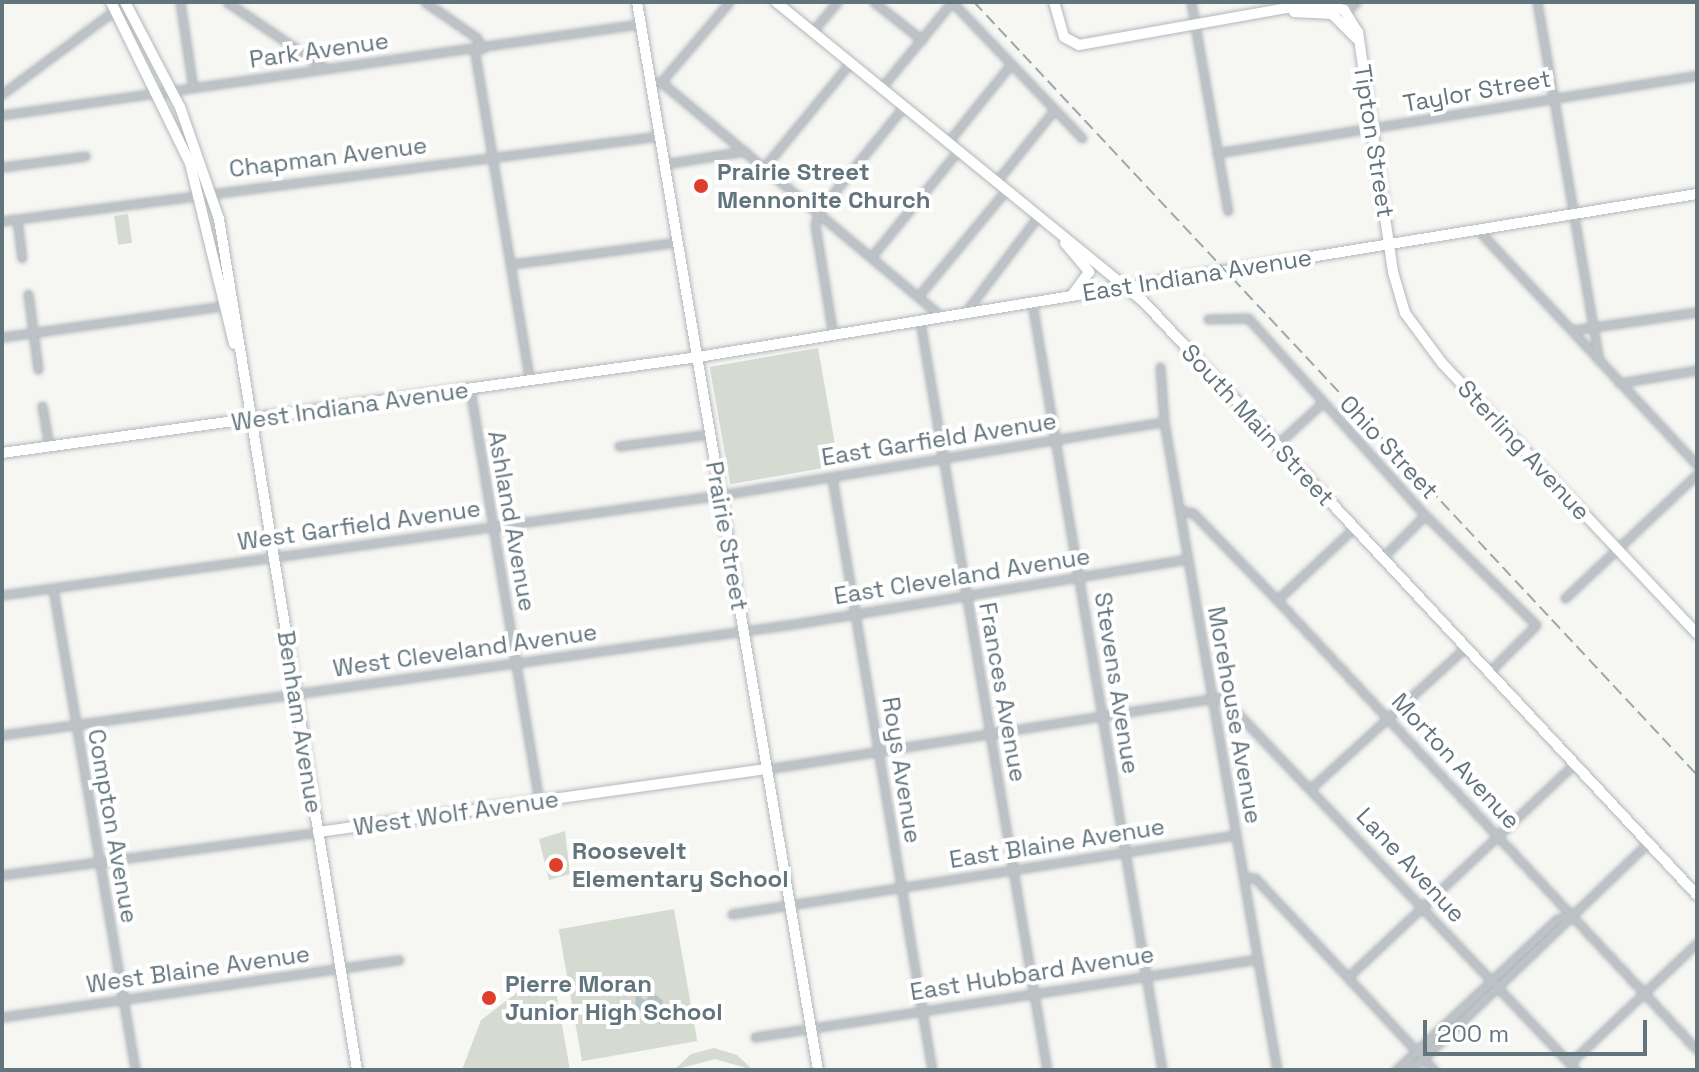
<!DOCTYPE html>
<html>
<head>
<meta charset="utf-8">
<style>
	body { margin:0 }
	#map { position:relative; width:1699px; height:1072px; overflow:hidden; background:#f6f6f3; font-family:"Space Grotesk",sans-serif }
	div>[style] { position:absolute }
	.green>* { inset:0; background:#d6dbd2; transform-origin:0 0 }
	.water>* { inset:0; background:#b6c4c7 }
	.roads { filter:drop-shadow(0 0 2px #b1b8bb) drop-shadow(0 0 2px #b1b8bb) }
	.street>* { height:7px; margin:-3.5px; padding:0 3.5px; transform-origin:3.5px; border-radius:3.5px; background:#bcc2c5 }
	.secondary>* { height:10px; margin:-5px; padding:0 5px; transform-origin:5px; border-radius:5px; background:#fff }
	.rail>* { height:2px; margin-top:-1px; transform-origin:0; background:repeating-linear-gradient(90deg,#9ea7aa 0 12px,transparent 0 18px) }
	.dots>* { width:22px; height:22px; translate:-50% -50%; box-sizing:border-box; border:4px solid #fff; border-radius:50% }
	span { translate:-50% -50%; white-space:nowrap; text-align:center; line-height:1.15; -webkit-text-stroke:8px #fff; paint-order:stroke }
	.street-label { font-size:24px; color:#62757d }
	.poi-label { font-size:24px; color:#62757d; font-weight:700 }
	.left { translate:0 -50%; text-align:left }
	.frame { position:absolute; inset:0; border:4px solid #62757d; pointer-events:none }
	.scale { position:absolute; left:1423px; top:1020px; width:224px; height:36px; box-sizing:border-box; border:4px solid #62757d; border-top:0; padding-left:10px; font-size:24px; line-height:28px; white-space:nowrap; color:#62757d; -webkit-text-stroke:6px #fff; paint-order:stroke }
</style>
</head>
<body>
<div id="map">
	<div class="green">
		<div style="left:128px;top:214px;width:29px;height:14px;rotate:82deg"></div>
		<div style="left:818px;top:348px;width:119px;height:110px;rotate:80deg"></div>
		<div style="clip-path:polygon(565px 831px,570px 874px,549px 880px,539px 839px)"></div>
		<div style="left:674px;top:909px;width:134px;height:117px;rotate:80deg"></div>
		<div style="clip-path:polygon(555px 986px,570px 1070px,462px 1070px,481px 1020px,518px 992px)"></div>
		<div style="clip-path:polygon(714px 1048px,737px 1055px,753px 1070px,715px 1059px,674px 1070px,691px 1054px)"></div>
	</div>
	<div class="water">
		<div style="clip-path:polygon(645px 981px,641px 998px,646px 1000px,652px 991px,663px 1001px,660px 1024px,645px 1013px,635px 1014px,636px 983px)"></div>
	</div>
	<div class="roads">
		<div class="street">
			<div style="left:180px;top:2px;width:87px;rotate:81.4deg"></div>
			<div style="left:227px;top:2px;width:118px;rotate:34deg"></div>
			<div style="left:425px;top:2px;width:63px;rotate:34.7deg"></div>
			<div style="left:477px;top:38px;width:12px;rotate:66deg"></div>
			<div style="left:874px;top:2px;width:61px;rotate:38.4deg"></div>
			<div style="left:952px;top:2px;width:188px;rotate:46.3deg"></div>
			<div style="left:1191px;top:2px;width:212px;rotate:80deg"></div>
			<div style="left:1537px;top:2px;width:363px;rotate:80.2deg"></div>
			<div style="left:1339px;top:19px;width:24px;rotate:-45deg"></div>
			<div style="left:812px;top:32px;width:39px;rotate:-50deg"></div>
			<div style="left:474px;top:48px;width:338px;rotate:80.5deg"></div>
			<div style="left:661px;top:82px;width:105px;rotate:-49.6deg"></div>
			<div style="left:651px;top:84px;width:10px;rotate:-11deg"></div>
			<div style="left:661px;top:82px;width:368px;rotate:39.9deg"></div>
			<div style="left:881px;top:88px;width:112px;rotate:-50.5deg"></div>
			<div style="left:2px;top:94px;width:141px;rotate:-36.6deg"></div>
			<div style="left:2px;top:115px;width:644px;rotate:-8.12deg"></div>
			<div style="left:948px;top:142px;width:100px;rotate:-51.1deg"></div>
			<div style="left:1217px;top:153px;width:486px;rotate:-9.2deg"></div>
			<div style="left:664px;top:164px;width:82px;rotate:-9.1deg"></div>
			<div style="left:765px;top:166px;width:134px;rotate:-50.5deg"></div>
			<div style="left:2px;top:167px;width:84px;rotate:-7.5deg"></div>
			<div style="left:996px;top:182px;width:92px;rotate:-51.1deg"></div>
			<div style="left:17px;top:219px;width:39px;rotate:83deg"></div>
			<div style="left:2px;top:221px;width:662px;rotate:-7.37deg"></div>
			<div style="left:1478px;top:230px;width:321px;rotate:47deg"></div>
			<div style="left:872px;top:256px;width:136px;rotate:-50.7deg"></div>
			<div style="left:511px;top:264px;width:168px;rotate:-7.5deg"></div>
			<div style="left:28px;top:294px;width:76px;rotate:82.4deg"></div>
			<div style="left:920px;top:294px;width:135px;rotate:-50.4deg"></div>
			<div style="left:1032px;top:303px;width:778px;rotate:80.38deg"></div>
			<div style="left:964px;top:314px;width:124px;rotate:-52.9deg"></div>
			<div style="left:1208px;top:319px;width:40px;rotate:-1.4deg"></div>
			<div style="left:1248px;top:318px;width:265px;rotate:48.1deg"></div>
			<div style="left:1425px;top:515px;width:156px;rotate:44.7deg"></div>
			<div style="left:1536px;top:625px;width:68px;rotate:135deg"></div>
			<div style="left:920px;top:321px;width:760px;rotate:80.38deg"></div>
			<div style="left:1573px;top:330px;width:125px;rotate:-8.3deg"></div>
			<div style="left:833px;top:335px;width:111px;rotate:-99.3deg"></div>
			<div style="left:815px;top:225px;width:13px;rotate:-77deg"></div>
			<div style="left:818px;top:212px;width:136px;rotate:-50.9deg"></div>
			<div style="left:2px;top:337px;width:229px;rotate:-8deg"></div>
			<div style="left:1160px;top:367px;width:55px;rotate:85.8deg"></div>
			<div style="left:1164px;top:422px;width:658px;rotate:80.11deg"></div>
			<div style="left:1619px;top:383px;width:79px;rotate:-9.5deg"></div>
			<div style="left:470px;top:389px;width:418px;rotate:80.5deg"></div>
			<div style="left:42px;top:406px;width:41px;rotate:80.1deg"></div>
			<div style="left:619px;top:446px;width:92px;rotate:-7.5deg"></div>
			<div style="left:1275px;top:446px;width:62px;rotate:-42.4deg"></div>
			<div style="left:832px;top:477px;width:601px;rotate:80.43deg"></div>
			<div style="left:1179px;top:510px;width:14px;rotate:12deg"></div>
			<div style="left:1193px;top:513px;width:121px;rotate:46deg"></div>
			<div style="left:1277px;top:600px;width:616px;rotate:46.97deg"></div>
			<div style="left:1381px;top:559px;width:62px;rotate:-45deg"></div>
			<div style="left:53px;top:589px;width:488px;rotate:80.3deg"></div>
			<div style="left:2px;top:595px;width:726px;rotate:-7.92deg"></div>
			<div style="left:721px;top:495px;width:449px;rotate:-9.4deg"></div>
			<div style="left:1565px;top:598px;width:181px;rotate:-43.2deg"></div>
			<div style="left:1277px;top:600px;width:104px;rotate:-43.1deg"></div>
			<div style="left:2px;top:735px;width:807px;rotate:-7.98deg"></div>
			<div style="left:801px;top:623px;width:391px;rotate:-9.4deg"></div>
			<div style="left:767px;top:769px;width:461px;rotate:-9deg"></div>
			<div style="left:1222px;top:697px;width:514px;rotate:46.5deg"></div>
			<div style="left:1311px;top:788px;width:208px;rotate:-42.3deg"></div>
			<div style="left:2px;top:875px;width:319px;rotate:-7.7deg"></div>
			<div style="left:1244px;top:877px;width:11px;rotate:5deg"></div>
			<div style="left:1255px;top:878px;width:262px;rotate:47deg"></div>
			<div style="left:732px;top:914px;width:509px;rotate:-8.93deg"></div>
			<div style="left:1348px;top:977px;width:311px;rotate:-43.3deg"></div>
			<div style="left:2px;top:1017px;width:401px;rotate:-8.2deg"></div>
			<div style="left:755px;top:1037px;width:509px;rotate:-8.81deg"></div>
			<div style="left:1570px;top:1063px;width:175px;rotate:-43.4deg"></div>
			<div style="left:1396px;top:1070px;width:221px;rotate:-43.2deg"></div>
			<div style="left:1557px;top:919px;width:15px;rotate:-16deg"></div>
			<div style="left:1411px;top:1070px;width:328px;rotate:-43.8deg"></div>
		</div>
		<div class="secondary">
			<div style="left:111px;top:2px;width:179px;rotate:63.9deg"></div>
			<div style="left:190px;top:163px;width:186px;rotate:76.3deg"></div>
			<div style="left:125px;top:2px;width:119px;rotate:62.4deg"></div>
			<div style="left:180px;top:107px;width:119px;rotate:70.8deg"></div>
			<div style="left:219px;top:219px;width:862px;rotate:80.79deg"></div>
			<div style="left:637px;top:2px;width:1083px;rotate:80.38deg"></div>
			<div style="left:776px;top:2px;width:473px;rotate:39.2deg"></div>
			<div style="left:1143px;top:301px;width:812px;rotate:47deg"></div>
			<div style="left:1054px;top:2px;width:36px;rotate:74deg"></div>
			<div style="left:1064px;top:37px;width:17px;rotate:28deg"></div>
			<div style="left:1079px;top:45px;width:239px;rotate:-10.1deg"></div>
			<div style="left:1314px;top:3px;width:31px;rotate:13deg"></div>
			<div style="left:1344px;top:10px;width:26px;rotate:58deg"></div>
			<div style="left:1358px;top:32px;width:243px;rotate:81.7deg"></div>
			<div style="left:1393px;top:272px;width:43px;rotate:73.7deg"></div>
			<div style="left:1405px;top:313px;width:62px;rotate:53.5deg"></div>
			<div style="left:1442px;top:363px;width:372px;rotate:46.7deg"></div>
			<div style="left:1294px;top:12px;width:38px;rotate:3deg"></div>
			<div style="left:1332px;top:14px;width:35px;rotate:45deg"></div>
			<div style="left:1065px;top:243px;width:38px;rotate:50deg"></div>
			<div style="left:1089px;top:272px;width:29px;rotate:126deg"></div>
			<div style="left:2px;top:453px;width:703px;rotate:-7.85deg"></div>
			<div style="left:698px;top:357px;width:1012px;rotate:-9.27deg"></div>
			<div style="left:318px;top:832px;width:453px;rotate:-8deg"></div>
		</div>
	</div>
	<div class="rail">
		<div style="left:974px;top:2px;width:1058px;rotate:46.91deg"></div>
	</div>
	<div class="dots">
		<div style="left:701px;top:186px;background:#de3f2b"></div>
		<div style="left:556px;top:865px;background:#de3f2b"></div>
		<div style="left:489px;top:998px;background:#de3f2b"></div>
	</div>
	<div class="street-label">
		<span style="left:319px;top:50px;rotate:-8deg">Park Avenue</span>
		<span style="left:1477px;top:91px;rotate:-10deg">Taylor Street</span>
		<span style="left:1374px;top:141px;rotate:81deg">Tipton Street</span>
		<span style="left:328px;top:157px;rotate:-7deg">Chapman Avenue</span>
		<span style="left:1197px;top:275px;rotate:-9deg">East Indiana Avenue</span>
		<span style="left:350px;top:406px;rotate:-8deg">West Indiana Avenue</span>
		<span style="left:1258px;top:425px;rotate:47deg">South Main Street</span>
		<span style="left:939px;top:439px;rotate:-9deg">East Garfield Avenue</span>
		<span style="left:1389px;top:447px;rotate:47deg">Ohio Street</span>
		<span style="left:1524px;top:450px;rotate:47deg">Sterling Avenue</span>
		<span style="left:512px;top:521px;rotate:80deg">Ashland Avenue</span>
		<span style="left:359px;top:525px;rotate:-8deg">West Garfield Avenue</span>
		<span style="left:727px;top:536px;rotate:80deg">Prairie Street</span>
		<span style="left:962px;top:576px;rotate:-9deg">East Cleveland Avenue</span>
		<span style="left:465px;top:650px;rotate:-8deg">West Cleveland Avenue</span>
		<span style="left:1117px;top:683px;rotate:81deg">Stevens Avenue</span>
		<span style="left:1003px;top:692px;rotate:80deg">Frances Avenue</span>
		<span style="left:1235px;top:715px;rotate:80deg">Morehouse Avenue</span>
		<span style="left:300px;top:722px;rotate:81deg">Benham Avenue</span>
		<span style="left:1456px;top:761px;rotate:47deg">Morton Avenue</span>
		<span style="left:902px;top:770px;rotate:81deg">Roys Avenue</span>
		<span style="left:456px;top:813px;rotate:-8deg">West Wolf Avenue</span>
		<span style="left:113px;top:826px;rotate:80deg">Compton Avenue</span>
		<span style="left:1057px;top:843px;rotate:-9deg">East Blaine Avenue</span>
		<span style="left:1411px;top:865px;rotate:47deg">Lane Avenue</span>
		<span style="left:198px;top:969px;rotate:-8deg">West Blaine Avenue</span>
		<span style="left:1032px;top:973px;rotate:-9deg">East Hubbard Avenue</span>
	</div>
	<div class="poi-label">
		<span class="left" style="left:717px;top:186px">Prairie Street<br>Mennonite Church</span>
		<span class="left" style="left:572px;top:865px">Roosevelt<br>Elementary School</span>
		<span class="left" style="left:505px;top:998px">Pierre Moran<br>Junior High School</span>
	</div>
	<div class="frame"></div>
	<div class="scale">200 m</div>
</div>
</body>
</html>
